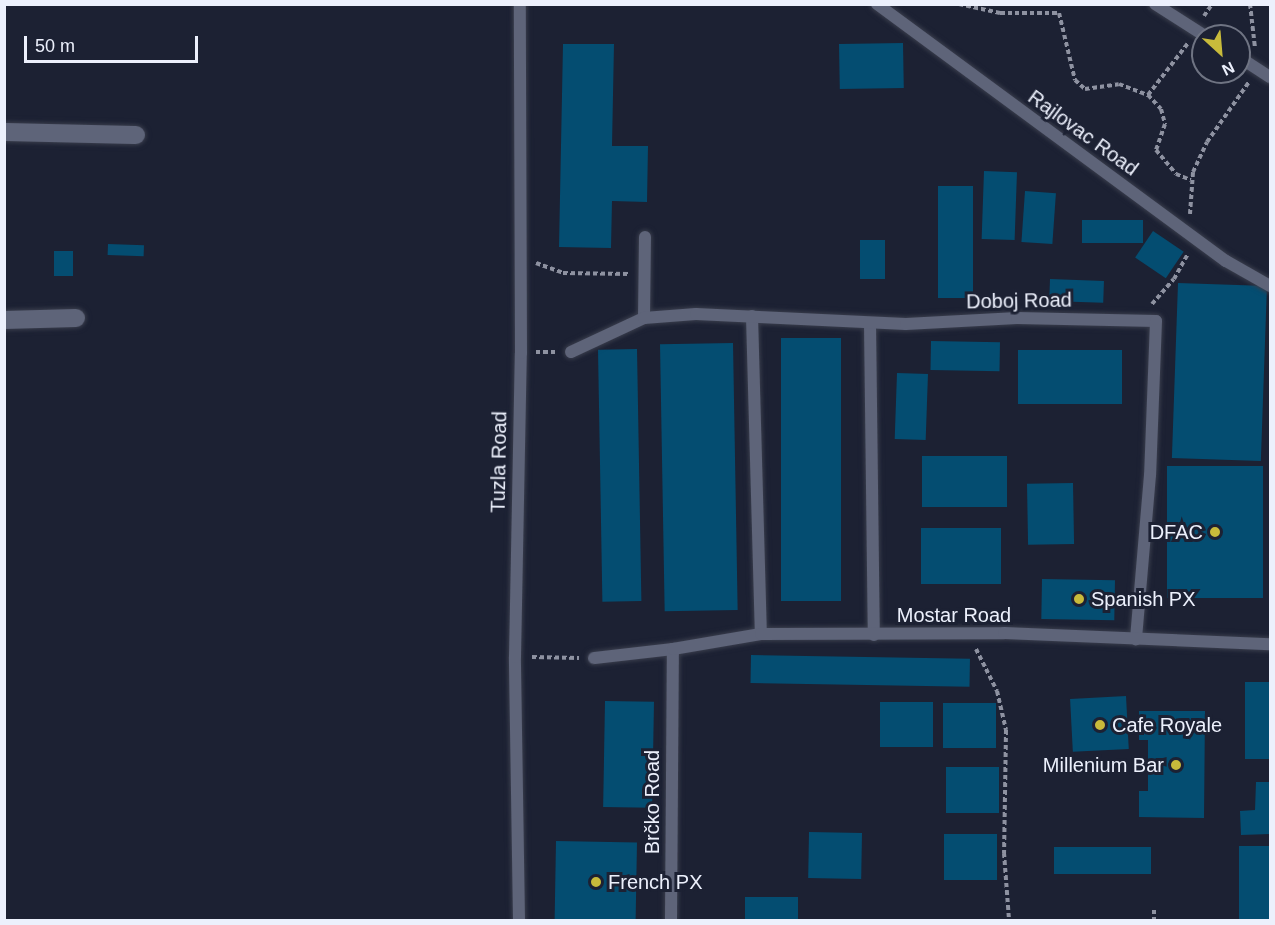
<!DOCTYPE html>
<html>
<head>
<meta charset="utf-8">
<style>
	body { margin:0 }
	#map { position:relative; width:1275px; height:925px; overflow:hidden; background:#1c2133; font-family:Arial,sans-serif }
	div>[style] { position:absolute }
	.building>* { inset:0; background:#044d71; transform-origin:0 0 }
	.path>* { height:4px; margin-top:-2px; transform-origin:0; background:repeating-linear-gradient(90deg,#8e92a1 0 4.5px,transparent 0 7.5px) }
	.roads { filter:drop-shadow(0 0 2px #393d4c) drop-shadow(0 0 2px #393d4c) }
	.lane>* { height:12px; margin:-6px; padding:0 6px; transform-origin:6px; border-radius:6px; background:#5e6479 }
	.street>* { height:18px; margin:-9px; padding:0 9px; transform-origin:9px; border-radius:9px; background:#5e6479 }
	.dots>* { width:16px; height:16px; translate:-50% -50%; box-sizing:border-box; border:3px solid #1c2133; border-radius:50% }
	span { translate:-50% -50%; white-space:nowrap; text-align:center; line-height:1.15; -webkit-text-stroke:6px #1c2133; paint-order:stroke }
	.street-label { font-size:20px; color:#ecf0fc }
	.poi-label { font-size:20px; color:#ecf0fc }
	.right { translate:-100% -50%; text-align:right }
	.left { translate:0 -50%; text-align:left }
	.frame { position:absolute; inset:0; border:6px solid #ecf0fc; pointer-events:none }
	.north { position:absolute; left:1191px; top:24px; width:60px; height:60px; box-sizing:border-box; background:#1c2133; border:2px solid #6f7483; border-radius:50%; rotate:154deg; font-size:16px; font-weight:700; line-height:24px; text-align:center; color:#ecf0fc }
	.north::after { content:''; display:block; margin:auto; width:21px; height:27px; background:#c8bb3b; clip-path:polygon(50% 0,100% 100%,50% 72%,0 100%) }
	.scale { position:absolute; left:24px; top:36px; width:174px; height:27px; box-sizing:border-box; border:3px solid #ecf0fc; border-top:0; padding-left:8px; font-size:18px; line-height:21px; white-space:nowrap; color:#ecf0fc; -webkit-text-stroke:4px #1c2133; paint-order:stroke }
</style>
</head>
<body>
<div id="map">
	<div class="building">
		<div style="left:903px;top:43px;width:45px;height:64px;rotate:89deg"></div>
		<div style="clip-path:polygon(563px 44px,614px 44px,612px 146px,648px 146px,647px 202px,612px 201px,611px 248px,559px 247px)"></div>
		<div style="left:984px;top:171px;width:33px;height:68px;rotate:2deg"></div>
		<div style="left:938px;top:186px;width:35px;height:112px"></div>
		<div style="left:1025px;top:191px;width:31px;height:51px;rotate:4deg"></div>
		<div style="left:1082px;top:220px;width:61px;height:23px"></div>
		<div style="left:1153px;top:231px;width:37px;height:32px;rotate:34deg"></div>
		<div style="left:860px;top:240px;width:25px;height:39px"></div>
		<div style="left:108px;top:244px;width:36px;height:11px;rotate:2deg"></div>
		<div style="left:54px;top:251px;width:19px;height:25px"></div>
		<div style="left:1050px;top:279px;width:54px;height:22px;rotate:2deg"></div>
		<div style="left:1178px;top:283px;width:89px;height:175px;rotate:2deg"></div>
		<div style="left:781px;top:338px;width:60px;height:263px"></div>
		<div style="left:931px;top:341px;width:69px;height:29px;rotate:1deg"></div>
		<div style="left:733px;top:343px;width:267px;height:73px;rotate:89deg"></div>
		<div style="left:637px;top:349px;width:252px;height:39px;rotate:89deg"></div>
		<div style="left:1122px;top:350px;width:54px;height:104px;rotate:90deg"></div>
		<div style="left:897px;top:373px;width:31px;height:66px;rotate:2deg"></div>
		<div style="left:922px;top:456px;width:85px;height:51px"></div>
		<div style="left:1167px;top:466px;width:96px;height:132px"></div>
		<div style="left:1073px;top:483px;width:61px;height:46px;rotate:89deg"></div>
		<div style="left:1001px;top:528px;width:56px;height:80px;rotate:90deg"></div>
		<div style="left:1042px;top:579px;width:73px;height:40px;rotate:1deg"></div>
		<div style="left:751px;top:655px;width:219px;height:28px;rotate:1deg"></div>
		<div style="left:1270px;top:682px;width:77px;height:25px;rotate:90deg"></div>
		<div style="left:1126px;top:696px;width:53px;height:56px;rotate:87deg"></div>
		<div style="left:605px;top:701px;width:49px;height:106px;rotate:1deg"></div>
		<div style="left:880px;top:702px;width:53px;height:45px"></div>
		<div style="left:943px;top:703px;width:53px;height:45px"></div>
		<div style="clip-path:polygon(1139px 711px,1205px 711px,1204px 818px,1139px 817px,1139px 791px,1148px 791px,1148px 740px,1139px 740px)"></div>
		<div style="left:946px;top:767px;width:53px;height:46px"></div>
		<div style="clip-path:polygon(1256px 782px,1270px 782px,1270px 834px,1241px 835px,1240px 811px,1255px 810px)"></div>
		<div style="left:809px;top:832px;width:53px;height:46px;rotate:1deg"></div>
		<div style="left:944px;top:834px;width:53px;height:46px"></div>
		<div style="left:556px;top:841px;width:81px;height:79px;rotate:1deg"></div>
		<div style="left:1239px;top:846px;width:31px;height:74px"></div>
		<div style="left:1151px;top:847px;width:27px;height:97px;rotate:90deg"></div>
		<div style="left:745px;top:897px;width:53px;height:23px"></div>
	</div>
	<div class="path">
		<div style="left:959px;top:4px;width:42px;rotate:12.4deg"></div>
		<div style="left:1000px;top:13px;width:59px"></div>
		<div style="left:1059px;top:13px;width:69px;rotate:76.6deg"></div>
		<div style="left:1075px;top:80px;width:13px;rotate:42deg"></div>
		<div style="left:1085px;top:89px;width:34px;rotate:-8deg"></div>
		<div style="left:1119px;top:84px;width:31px;rotate:21deg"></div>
		<div style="left:1148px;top:95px;width:19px;rotate:47deg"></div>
		<div style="left:1161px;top:109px;width:16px;rotate:75deg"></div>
		<div style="left:1165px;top:124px;width:28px;rotate:109deg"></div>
		<div style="left:1156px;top:150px;width:31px;rotate:50deg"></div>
		<div style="left:1176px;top:174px;width:16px;rotate:22deg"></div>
		<div style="left:1250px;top:4px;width:44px;rotate:83.5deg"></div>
		<div style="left:1204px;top:16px;width:14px;rotate:-56deg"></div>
		<div style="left:1148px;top:95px;width:66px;rotate:-52.4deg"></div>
		<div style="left:1190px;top:214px;width:42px;rotate:-85.9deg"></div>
		<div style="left:1193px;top:172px;width:33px;rotate:-65deg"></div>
		<div style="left:1207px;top:142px;width:73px;rotate:-55deg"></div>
		<div style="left:536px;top:263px;width:29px;rotate:20deg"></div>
		<div style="left:563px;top:273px;width:66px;rotate:0.9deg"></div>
		<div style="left:1152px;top:304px;width:33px;rotate:-49deg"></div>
		<div style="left:1174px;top:279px;width:29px;rotate:-61deg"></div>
		<div style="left:536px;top:352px;width:20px"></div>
		<div style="left:976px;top:649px;width:47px;rotate:63.4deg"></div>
		<div style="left:997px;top:691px;width:40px;rotate:77deg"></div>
		<div style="left:1006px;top:730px;width:123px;rotate:90.9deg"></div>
		<div style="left:1004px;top:853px;width:67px;rotate:85.7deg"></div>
		<div style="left:532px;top:657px;width:47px;rotate:1.2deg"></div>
		<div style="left:1154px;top:910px;width:10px;rotate:90deg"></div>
	</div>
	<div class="roads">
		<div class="lane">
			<div style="left:877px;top:4px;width:433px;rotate:36.4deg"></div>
			<div style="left:1226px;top:261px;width:51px;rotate:29.6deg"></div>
			<div style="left:1155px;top:4px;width:59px;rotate:32.6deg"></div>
			<div style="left:1239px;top:57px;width:37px;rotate:33deg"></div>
			<div style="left:752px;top:316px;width:318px;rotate:88.4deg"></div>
			<div style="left:644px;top:318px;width:81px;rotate:-89.3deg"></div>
			<div style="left:870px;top:323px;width:312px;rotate:89.3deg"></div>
			<div style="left:571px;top:352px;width:81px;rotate:-25deg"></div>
			<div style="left:644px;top:318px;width:52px;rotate:-4.4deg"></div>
			<div style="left:696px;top:314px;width:210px;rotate:2.7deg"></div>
			<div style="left:906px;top:324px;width:111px;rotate:-3.1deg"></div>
			<div style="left:1017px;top:318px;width:139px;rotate:1.2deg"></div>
			<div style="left:1156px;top:321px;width:154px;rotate:92.2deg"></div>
			<div style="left:1150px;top:475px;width:165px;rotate:94.9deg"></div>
			<div style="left:594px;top:658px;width:80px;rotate:-6.5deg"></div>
			<div style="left:519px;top:920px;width:263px;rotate:-90.9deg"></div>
			<div style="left:515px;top:657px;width:304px;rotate:-88.9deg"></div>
			<div style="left:521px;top:353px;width:349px;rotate:-90.2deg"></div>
			<div style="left:671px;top:920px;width:271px;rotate:-89.6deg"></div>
			<div style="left:673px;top:649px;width:89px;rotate:-9.7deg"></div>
			<div style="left:761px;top:634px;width:243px;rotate:-0.2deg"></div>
			<div style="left:1004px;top:633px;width:266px;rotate:2.4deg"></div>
		</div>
		<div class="street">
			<div style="left:4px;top:132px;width:132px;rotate:1.3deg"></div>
			<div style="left:4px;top:320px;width:72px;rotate:-1.6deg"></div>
		</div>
	</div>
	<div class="dots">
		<div style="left:1215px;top:532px;background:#c8bb3b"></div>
		<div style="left:1079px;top:599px;background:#c8bb3b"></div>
		<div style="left:1100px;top:725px;background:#c8bb3b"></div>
		<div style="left:1176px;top:765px;background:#c8bb3b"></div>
		<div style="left:596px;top:882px;background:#c8bb3b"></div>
	</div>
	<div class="street-label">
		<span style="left:1083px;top:133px;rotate:36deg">Rajlovac Road</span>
		<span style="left:1019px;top:301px;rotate:-1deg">Doboj Road</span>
		<span style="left:499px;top:462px;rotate:-89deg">Tuzla Road</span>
		<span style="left:954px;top:615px">Mostar Road</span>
		<span style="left:652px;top:802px;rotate:-90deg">Brčko Road</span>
	</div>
	<div class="poi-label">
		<span class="right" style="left:1203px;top:532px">DFAC</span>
		<span class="left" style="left:1091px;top:599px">Spanish PX</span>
		<span class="left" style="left:1112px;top:725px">Cafe Royale</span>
		<span class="right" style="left:1164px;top:765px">Millenium Bar</span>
		<span class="left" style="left:608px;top:882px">French PX</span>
	</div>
	<div class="frame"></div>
	<div class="north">N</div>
	<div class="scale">50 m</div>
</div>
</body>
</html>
